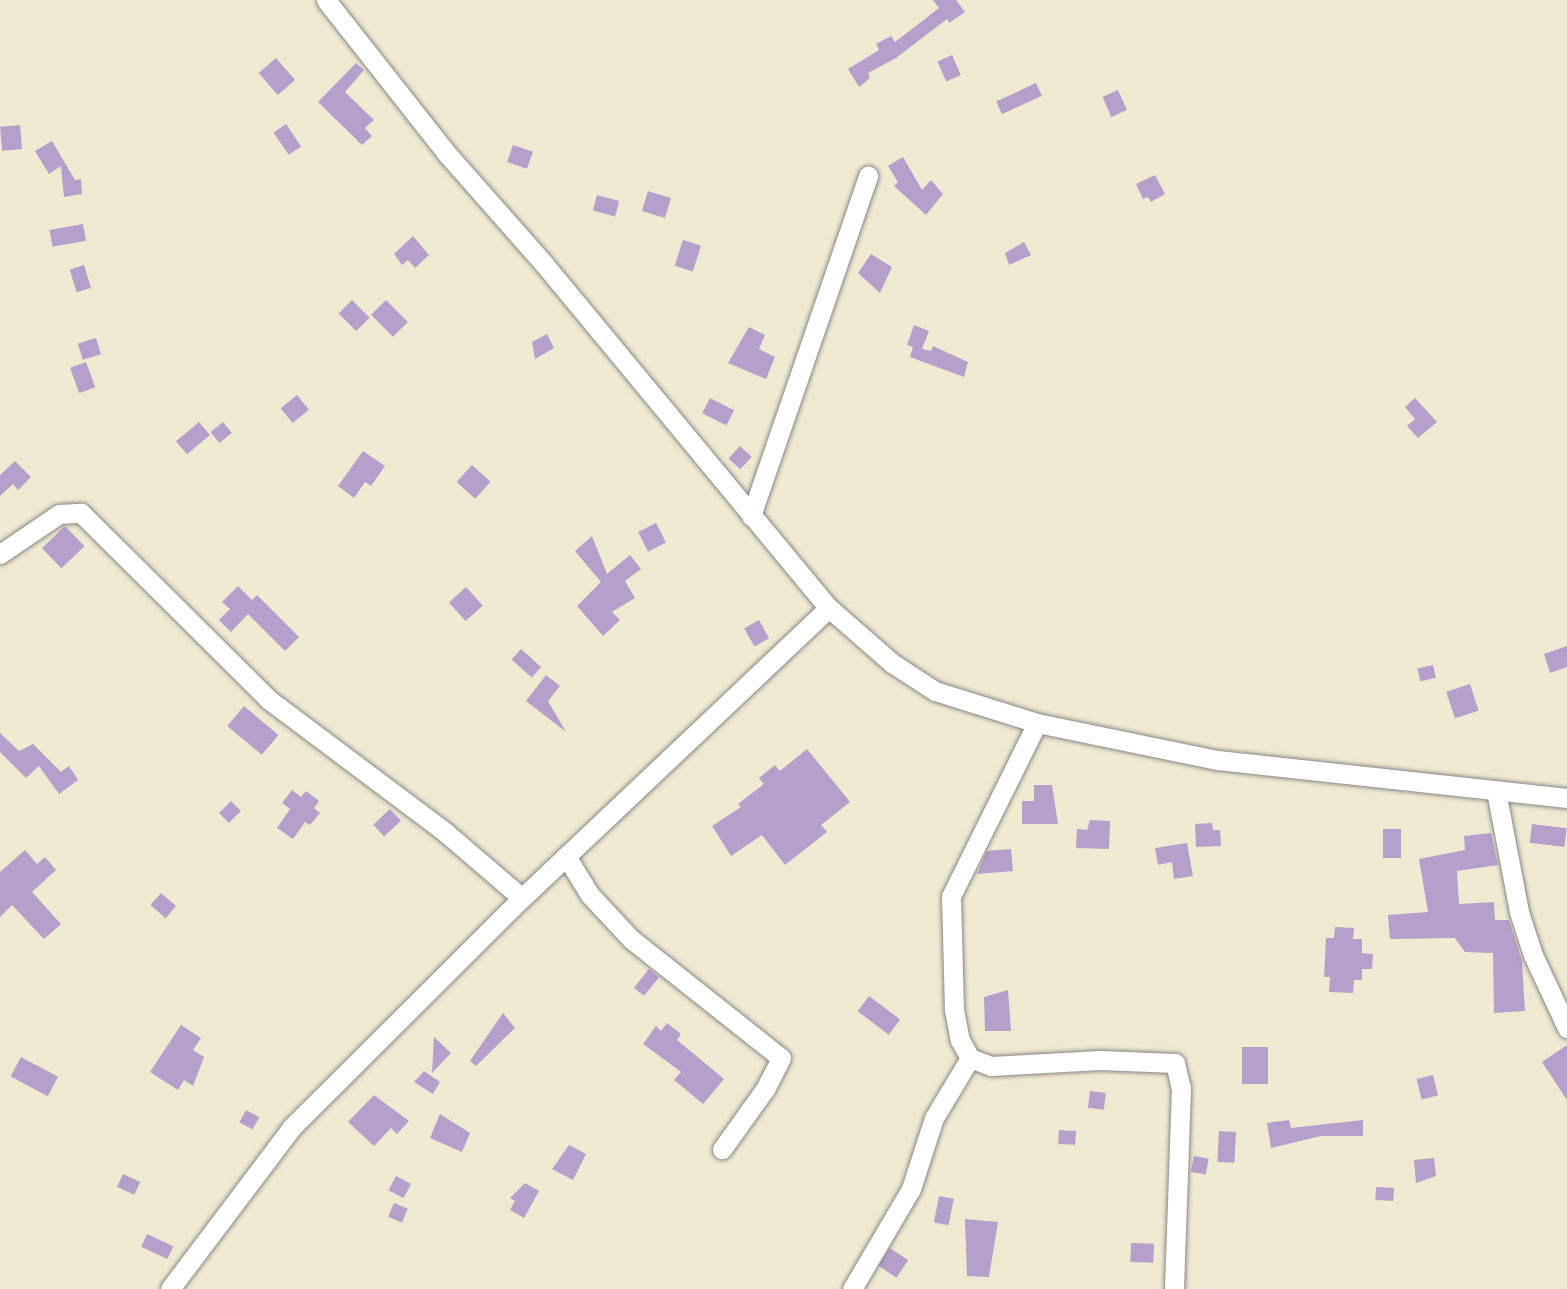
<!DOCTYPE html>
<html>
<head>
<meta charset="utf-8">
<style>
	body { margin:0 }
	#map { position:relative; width:1567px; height:1289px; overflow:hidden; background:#f1ead2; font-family:"EB Garamond",serif }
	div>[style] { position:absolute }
	.building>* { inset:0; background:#b69fcb; transform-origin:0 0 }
	.roads { filter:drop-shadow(0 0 2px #8a8686) drop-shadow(0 0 2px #8a8686) }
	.minor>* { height:19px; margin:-9.5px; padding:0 9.5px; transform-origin:9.5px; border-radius:9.5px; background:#fff }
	span { translate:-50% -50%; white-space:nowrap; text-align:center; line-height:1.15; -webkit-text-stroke:7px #fdfcf7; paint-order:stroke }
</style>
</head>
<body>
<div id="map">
	<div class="building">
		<div style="clip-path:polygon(933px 0,956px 0,965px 12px,949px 23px,947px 19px,896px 58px,868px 73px,870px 78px,859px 87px,848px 69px,879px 50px,876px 44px,891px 36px,895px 42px,939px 8px)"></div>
		<div style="left:952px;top:55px;width:22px;height:16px;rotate:66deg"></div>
		<div style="left:276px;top:58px;width:29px;height:23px;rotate:49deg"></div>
		<div style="clip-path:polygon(356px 63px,364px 70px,345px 92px,374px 120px,365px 128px,372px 136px,362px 145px,318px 102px)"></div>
		<div style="left:1036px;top:83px;width:14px;height:44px;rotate:65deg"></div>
		<div style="left:1118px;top:90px;width:22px;height:17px;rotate:66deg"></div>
		<div style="left:286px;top:124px;width:27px;height:15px;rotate:56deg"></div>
		<div style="left:20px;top:125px;width:24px;height:20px;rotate:85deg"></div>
		<div style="clip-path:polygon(52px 141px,75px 180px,81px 179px,82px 194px,64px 197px,61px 166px,49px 174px,35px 151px)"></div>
		<div style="left:513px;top:145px;width:21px;height:18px;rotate:19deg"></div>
		<div style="clip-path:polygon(903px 157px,922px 190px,931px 180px,943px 194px,926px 215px,894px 186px,898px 182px,888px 166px)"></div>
		<div style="clip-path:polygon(1155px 175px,1165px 194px,1151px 202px,1148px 197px,1143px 199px,1136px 184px)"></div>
		<div style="left:648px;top:191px;width:24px;height:21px;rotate:17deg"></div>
		<div style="left:597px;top:195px;width:23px;height:16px;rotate:15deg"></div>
		<div style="left:83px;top:224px;width:17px;height:34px;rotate:80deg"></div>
		<div style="clip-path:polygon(413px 236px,429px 255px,415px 268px,408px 260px,402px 265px,394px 254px)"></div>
		<div style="left:683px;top:240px;width:19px;height:27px;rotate:18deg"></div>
		<div style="clip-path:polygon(1024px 242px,1031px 255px,1009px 265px,1005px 253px)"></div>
		<div style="clip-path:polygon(871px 254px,892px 267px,880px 293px,858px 273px)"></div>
		<div style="left:84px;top:265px;width:24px;height:15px;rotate:73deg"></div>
		<div style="left:352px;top:300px;width:25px;height:19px;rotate:45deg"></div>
		<div style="left:386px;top:300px;width:31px;height:21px;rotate:45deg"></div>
		<div style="clip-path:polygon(914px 325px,929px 331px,922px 349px,931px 351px,933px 346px,968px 362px,964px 377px,910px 357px,913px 347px,907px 345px)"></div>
		<div style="clip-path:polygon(749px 327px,765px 335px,759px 349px,775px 357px,766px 379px,728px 363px)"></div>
		<div style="clip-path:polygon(547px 334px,554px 348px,535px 359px,532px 342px)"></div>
		<div style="left:96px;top:338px;width:17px;height:19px;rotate:73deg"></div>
		<div style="left:86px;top:362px;width:27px;height:17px;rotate:70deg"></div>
		<div style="left:297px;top:395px;width:19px;height:21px;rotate:51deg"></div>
		<div style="left:710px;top:398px;width:27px;height:17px;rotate:27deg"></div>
		<div style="clip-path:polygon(1415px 398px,1437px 422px,1418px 438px,1407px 426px,1415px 419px,1405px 407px)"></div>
		<div style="left:199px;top:422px;width:17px;height:30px;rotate:50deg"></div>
		<div style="left:223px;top:422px;width:14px;height:16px;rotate:51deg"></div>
		<div style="left:740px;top:446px;width:16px;height:17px;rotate:43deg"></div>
		<div style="clip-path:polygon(363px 451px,385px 466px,371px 486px,365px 482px,354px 498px,338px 486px)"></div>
		<div style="clip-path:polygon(15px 461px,31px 477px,18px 490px,13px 484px,0 496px,0 475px)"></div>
		<div style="left:472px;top:465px;width:25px;height:23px;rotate:42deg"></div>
		<div style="left:656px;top:523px;width:22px;height:20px;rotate:63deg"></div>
		<div style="left:65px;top:526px;width:28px;height:32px;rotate:46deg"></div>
		<div style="clip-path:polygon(592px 536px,607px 574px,630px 555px,641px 569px,625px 581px,635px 598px,612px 612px,620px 620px,603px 636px,577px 606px,601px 582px,575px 551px)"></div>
		<div style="clip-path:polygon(238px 586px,252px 600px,257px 595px,299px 637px,285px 651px,248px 614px,231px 632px,219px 620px,230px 609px,222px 602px)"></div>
		<div style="left:466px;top:587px;width:25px;height:23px;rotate:48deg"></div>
		<div style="left:759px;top:620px;width:21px;height:17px;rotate:61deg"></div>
		<div style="clip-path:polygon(1567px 646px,1567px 667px,1550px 673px,1544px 654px)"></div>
		<div style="left:521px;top:649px;width:27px;height:14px;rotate:42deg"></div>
		<div style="left:1433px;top:665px;width:13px;height:16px;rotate:77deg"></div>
		<div style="clip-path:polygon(546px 675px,560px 686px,548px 701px,566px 732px,526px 701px)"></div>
		<div style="left:1470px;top:684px;width:28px;height:25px;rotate:72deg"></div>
		<div style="left:244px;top:706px;width:45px;height:26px;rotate:40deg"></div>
		<div style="clip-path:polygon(0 733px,19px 751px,33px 744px,61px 772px,69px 766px,78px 780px,59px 794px,39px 766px,26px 778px,0 752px)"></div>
		<div style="clip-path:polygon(807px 749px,850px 802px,821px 825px,827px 832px,785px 865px,762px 835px,731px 856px,712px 826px,741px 807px,738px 804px,764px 784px,759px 778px,775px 765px,780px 771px)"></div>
		<div style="clip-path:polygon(1034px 785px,1052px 785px,1058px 824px,1022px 824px,1022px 801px,1034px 801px)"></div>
		<div style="clip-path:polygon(292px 790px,301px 797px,306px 791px,319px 801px,314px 808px,320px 813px,310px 825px,305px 822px,293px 839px,277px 828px,290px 809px,282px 803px)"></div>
		<div style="left:231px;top:801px;width:14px;height:17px;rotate:45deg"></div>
		<div style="left:390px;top:809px;width:16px;height:23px;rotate:47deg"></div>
		<div style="clip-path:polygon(1090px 820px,1110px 821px,1109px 849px,1076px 848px,1077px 829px,1087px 830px)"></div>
		<div style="clip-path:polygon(1212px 823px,1213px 830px,1220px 830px,1221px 846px,1196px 847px,1195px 824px)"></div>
		<div style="left:1532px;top:824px;width:35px;height:19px;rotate:7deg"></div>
		<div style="left:1383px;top:829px;width:18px;height:29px"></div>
		<div style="clip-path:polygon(1491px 833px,1498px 865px,1457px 871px,1459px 904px,1494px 902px,1495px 920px,1509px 920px,1522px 961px,1525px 1011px,1494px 1013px,1493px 953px,1465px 952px,1455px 938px,1390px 939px,1388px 915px,1428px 912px,1419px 859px,1465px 850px,1464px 836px)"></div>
		<div style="clip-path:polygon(1187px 843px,1193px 876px,1174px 879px,1172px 862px,1158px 865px,1155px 848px)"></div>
		<div style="clip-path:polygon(1011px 849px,1013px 871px,977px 874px,987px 851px)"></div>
		<div style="clip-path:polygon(25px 850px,37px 864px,45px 857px,56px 870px,32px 892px,61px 924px,44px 939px,12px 905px,0 917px,0 872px)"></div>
		<div style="left:161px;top:893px;width:20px;height:16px;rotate:41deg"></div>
		<div style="clip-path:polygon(1335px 927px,1354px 928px,1353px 939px,1362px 939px,1362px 953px,1373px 954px,1372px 969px,1362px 969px,1362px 980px,1354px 980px,1353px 993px,1329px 992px,1330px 977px,1324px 977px,1326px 938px,1334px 938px)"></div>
		<div style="left:649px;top:969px;width:13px;height:24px;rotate:39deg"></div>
		<div style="clip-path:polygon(1008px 990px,1011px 1031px,985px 1031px,984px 997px)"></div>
		<div style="left:869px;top:996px;width:39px;height:19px;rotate:37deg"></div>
		<div style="clip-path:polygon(503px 1013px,515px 1028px,476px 1066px,470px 1061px)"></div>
		<div style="clip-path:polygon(667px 1023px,681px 1034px,677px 1040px,724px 1079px,703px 1104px,674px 1080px,681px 1072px,643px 1044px,656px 1026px,661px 1031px)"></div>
		<div style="clip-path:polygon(181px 1025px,201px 1038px,193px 1050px,204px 1057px,193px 1086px,184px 1080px,178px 1090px,150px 1072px)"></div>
		<div style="clip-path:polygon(434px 1037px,451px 1053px,432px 1073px)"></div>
		<div style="clip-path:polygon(1567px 1045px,1567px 1100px,1542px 1062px)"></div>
		<div style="left:1242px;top:1047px;width:26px;height:37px"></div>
		<div style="left:21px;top:1057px;width:42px;height:22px;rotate:28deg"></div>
		<div style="clip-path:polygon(424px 1071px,440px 1082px,433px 1094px,414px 1082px)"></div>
		<div style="left:1433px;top:1075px;width:21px;height:17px;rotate:76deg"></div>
		<div style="left:1090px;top:1091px;width:16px;height:17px;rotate:7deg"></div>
		<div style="clip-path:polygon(374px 1095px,409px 1121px,397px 1134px,391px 1128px,374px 1146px,348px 1122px)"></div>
		<div style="left:246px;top:1110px;width:15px;height:14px;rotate:28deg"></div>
		<div style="clip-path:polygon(440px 1114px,470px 1133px,462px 1152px,430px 1138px)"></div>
		<div style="clip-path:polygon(1289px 1120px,1291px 1128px,1363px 1120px,1363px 1136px,1321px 1136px,1271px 1148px,1267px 1123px)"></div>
		<div style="left:1059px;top:1130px;width:17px;height:14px;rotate:3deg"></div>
		<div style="left:1219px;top:1131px;width:17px;height:31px;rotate:3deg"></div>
		<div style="clip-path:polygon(569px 1145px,586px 1154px,573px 1180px,552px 1169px)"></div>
		<div style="left:1194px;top:1156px;width:15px;height:16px;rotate:11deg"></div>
		<div style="clip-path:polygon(1434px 1158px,1436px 1176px,1416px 1183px,1414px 1160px)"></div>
		<div style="left:123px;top:1174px;width:19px;height:14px;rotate:25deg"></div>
		<div style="left:396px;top:1176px;width:17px;height:16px;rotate:28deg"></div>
		<div style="clip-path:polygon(525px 1183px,539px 1191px,524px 1218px,510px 1210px,515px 1201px,510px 1198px)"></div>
		<div style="left:1376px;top:1187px;width:18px;height:13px;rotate:3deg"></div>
		<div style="left:939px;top:1196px;width:15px;height:27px;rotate:11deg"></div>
		<div style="left:394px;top:1203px;width:15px;height:15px;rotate:23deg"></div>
		<div style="clip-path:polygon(965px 1219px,998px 1222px,989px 1277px,967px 1276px)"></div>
		<div style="left:147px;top:1234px;width:29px;height:14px;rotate:25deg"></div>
		<div style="left:1131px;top:1243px;width:23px;height:19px;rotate:2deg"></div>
		<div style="left:890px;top:1248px;width:22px;height:21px;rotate:34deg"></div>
	</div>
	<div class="roads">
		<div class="minor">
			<div style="left:326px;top:0;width:197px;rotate:51.8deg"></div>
			<div style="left:448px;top:155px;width:145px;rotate:48.6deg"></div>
			<div style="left:544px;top:264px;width:447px;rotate:50.4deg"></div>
			<div style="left:829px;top:608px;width:84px;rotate:41.1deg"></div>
			<div style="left:892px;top:663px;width:51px;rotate:33.1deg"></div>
			<div style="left:935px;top:691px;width:107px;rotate:17.4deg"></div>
			<div style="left:1037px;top:723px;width:185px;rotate:11.6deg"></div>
			<div style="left:1218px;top:760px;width:351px;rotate:6.2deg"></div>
			<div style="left:751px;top:516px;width:360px;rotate:-71deg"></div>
			<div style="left:0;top:554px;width:71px;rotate:-34.1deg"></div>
			<div style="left:59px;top:514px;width:22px;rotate:-3deg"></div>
			<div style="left:81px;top:513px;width:264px;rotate:44.8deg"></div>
			<div style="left:268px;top:699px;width:221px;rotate:36.9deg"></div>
			<div style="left:445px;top:832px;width:101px;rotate:40.6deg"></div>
			<div style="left:1037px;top:723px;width:193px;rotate:116.4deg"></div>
			<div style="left:951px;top:896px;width:114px;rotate:88.5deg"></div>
			<div style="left:954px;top:1010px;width:31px;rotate:79deg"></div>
			<div style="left:960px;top:1040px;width:21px;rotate:61deg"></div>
			<div style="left:970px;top:1058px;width:22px;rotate:21deg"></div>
			<div style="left:991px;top:1066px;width:109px;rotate:-3.2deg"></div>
			<div style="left:1100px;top:1060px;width:75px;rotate:2.3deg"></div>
			<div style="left:1175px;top:1063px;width:26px;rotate:77deg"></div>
			<div style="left:1181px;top:1088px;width:201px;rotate:92deg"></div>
			<div style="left:1496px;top:791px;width:123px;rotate:79.2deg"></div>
			<div style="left:1519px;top:912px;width:45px;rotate:72deg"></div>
			<div style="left:1533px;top:955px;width:81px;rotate:65deg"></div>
			<div style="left:566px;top:856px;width:46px;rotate:58.4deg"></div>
			<div style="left:590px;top:895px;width:60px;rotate:47deg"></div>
			<div style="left:631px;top:939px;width:191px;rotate:38.4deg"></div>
			<div style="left:781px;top:1058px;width:35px;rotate:117deg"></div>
			<div style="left:765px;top:1089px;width:74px;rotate:125.6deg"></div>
			<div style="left:170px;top:1289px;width:203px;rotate:-53deg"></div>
			<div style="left:292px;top:1127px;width:325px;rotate:-44.9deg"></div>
			<div style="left:522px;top:898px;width:422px;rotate:-43.4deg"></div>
			<div style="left:852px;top:1289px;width:116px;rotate:-59.5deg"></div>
			<div style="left:911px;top:1189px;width:75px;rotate:-72.1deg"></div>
			<div style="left:934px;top:1118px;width:70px;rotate:-59deg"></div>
		</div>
	</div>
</div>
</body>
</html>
